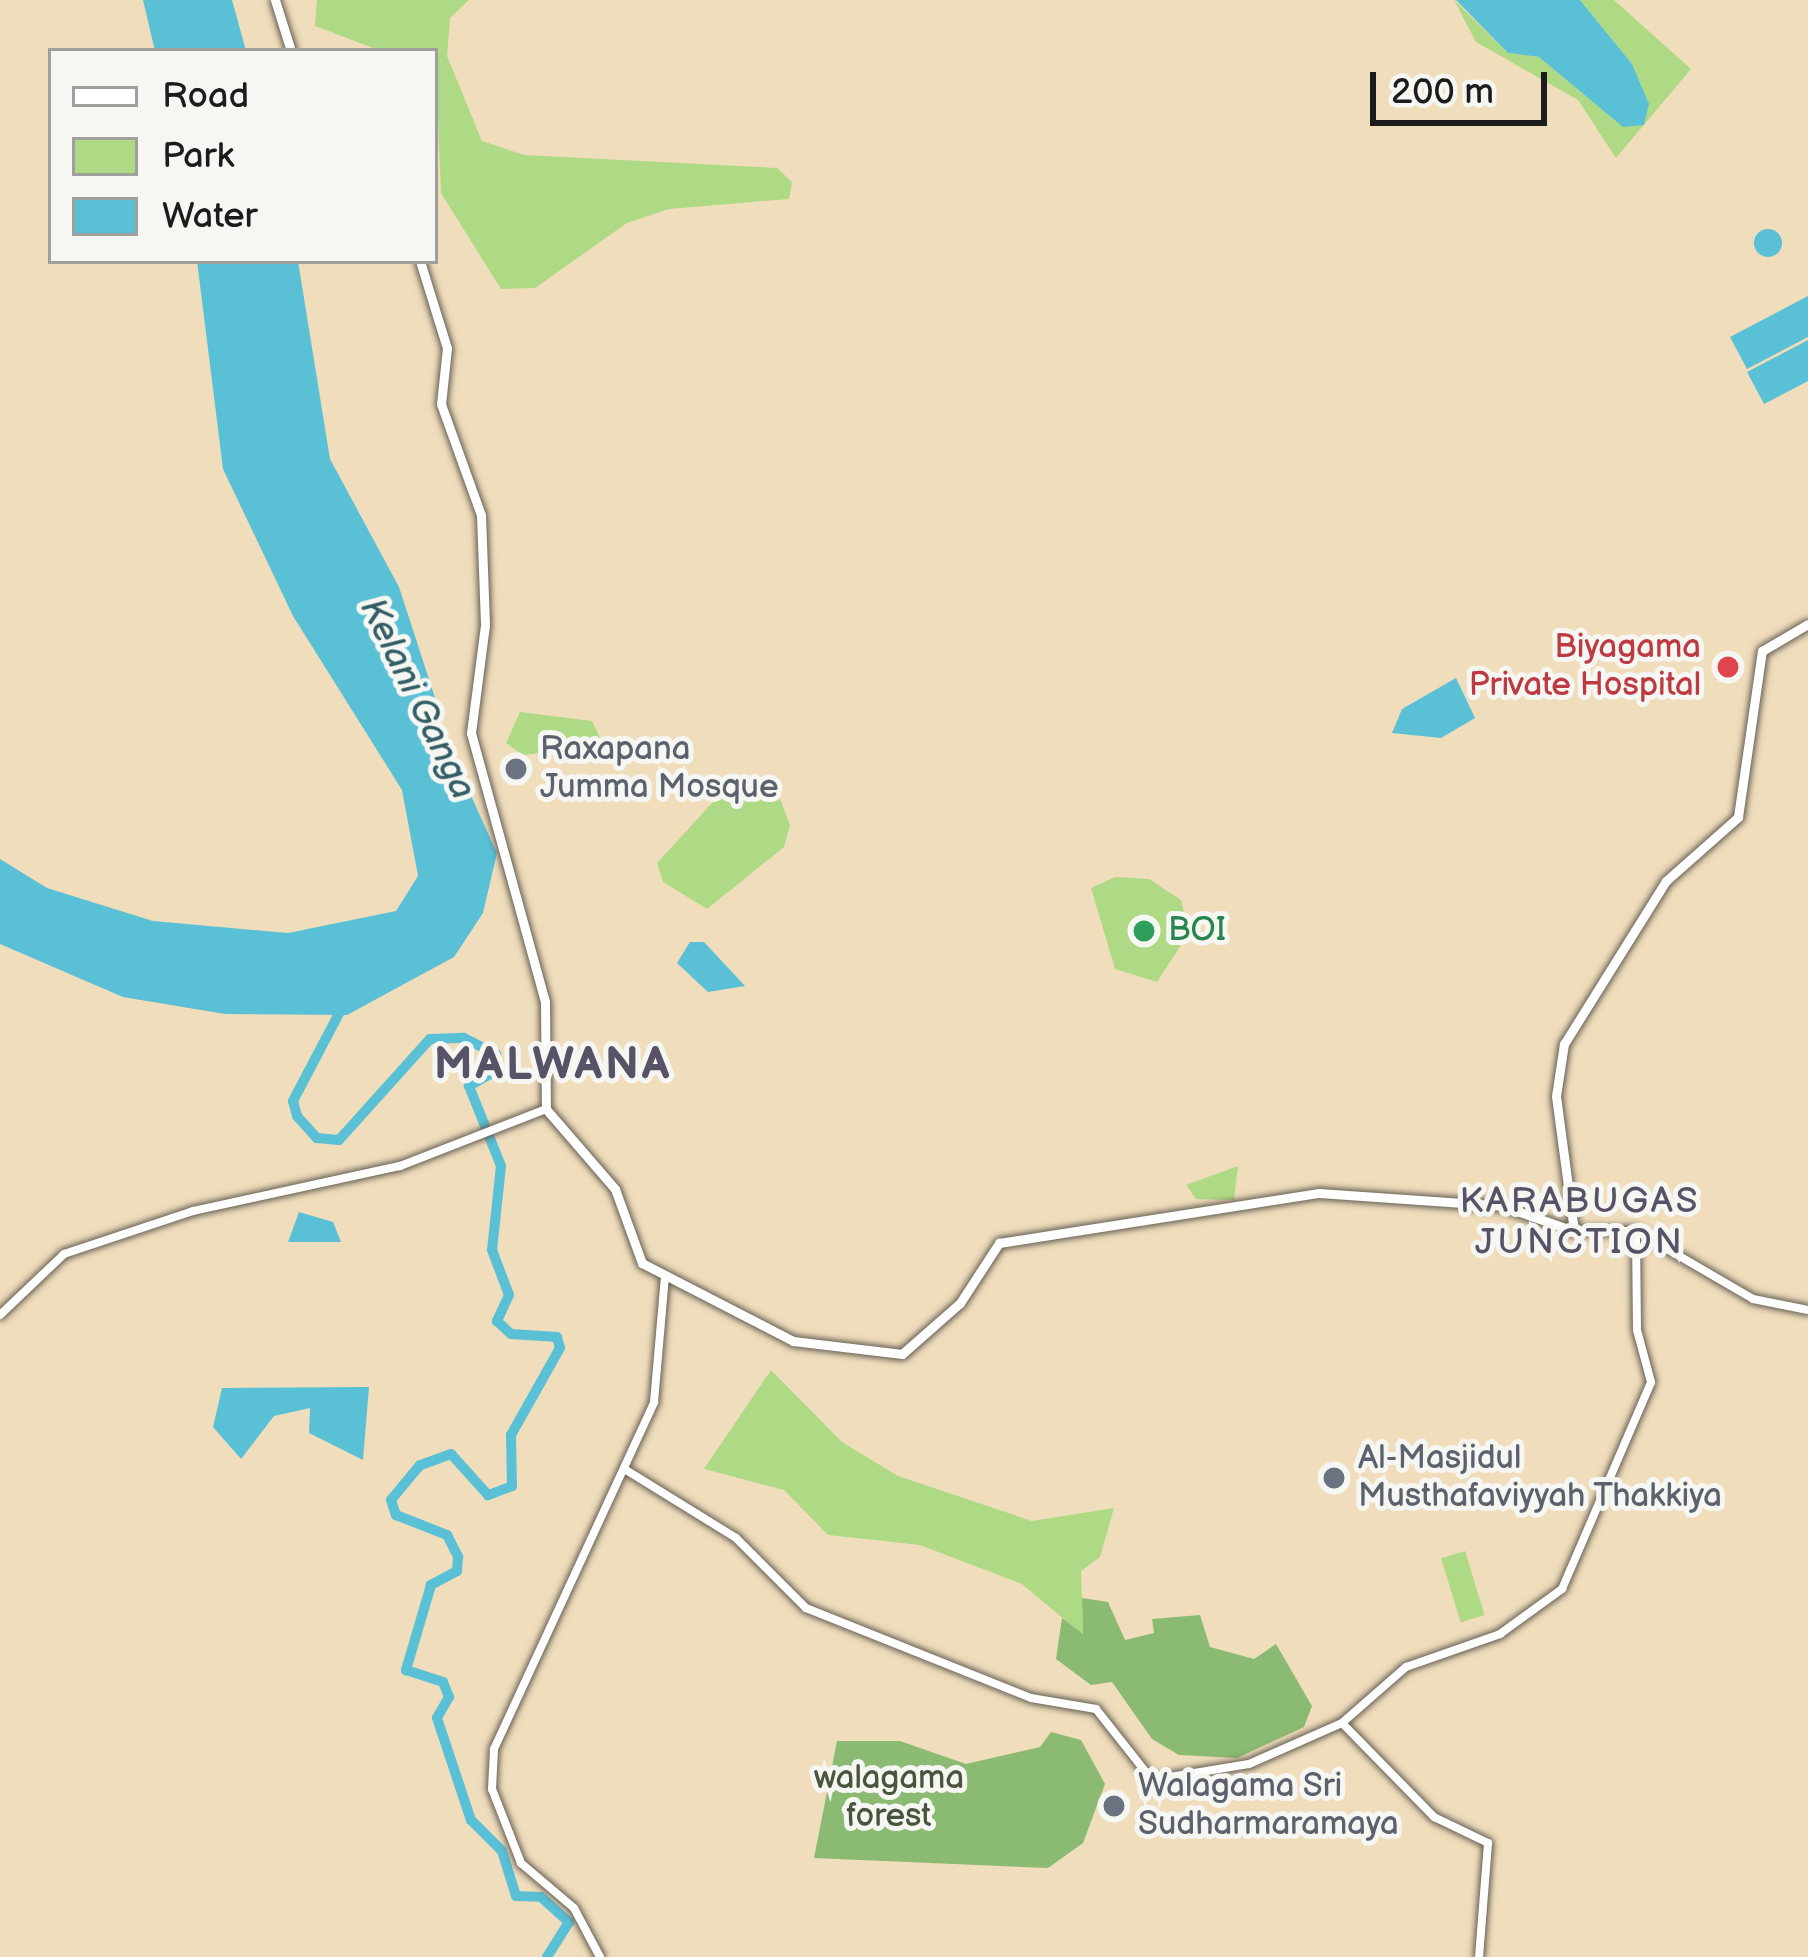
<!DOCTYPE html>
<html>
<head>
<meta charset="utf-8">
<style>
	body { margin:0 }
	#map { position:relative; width:1808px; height:1957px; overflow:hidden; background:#f0ddbc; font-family:"Balsamiq Sans",sans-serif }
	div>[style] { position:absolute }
	.green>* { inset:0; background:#afda85; transform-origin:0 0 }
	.forest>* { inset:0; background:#8bba72 }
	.water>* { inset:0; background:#59c0d6 }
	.round { border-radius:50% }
	.river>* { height:10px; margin:-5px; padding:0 5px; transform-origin:5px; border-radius:5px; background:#59c0d6 }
	.roads { filter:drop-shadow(0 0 3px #666054) drop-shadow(0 0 3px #666054) }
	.tertiary>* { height:8px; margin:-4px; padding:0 4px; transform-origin:4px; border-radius:4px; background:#fff }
	.secondary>* { height:9px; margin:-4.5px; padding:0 4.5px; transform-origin:4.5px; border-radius:4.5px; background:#fff }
	.dots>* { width:33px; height:33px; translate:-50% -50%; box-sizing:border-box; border:6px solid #f6f6f2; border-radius:50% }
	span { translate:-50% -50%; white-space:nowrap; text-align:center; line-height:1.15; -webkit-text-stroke:10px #f6f6f2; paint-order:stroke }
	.health-label { font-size:33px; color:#be3a42 }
	.right { translate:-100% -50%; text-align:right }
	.worship-label { font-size:33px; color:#5b616d }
	.left { translate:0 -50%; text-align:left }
	.leisure-label { font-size:33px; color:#27864d }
	.park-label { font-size:33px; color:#48553c }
	.water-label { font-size:36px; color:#345e66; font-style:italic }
	.neighbourhood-label { font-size:36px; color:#585267; letter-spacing:3px }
	.district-label { font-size:45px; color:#585267; font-weight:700; letter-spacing:3px }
	.legend { position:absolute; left:48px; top:48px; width:390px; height:216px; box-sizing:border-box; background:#f6f6f2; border:3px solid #9f9f9c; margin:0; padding:15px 21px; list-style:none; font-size:36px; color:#1c1c1c }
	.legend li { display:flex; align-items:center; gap:24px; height:60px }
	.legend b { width:60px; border:3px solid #9f9f9c }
	.scale { position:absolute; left:1370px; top:72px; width:177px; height:54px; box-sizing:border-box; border:6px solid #1c1c1c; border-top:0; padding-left:15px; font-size:36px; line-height:42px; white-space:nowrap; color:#1c1c1c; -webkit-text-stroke:9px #f6f6f2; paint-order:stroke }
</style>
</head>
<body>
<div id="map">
	<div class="green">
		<div style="clip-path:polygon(317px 0,469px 0,450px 18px,447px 56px,482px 141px,524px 155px,777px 168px,792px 182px,789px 199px,669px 209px,627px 223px,535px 288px,501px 289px,441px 193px,435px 51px,381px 51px,315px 26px)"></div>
		<div style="clip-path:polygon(1454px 0,1508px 53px,1539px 57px,1623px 126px,1632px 64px,1580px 0,1614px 0,1691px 69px,1616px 158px,1578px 100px,1476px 42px)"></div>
		<div style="clip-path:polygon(520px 712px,592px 721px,604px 746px,523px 755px,506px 743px)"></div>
		<div style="clip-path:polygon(756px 776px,776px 788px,790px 825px,784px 847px,707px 909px,663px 882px,657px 863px,724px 790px)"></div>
		<div style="clip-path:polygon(1115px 877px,1149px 879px,1181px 900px,1189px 933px,1157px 982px,1115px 969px,1091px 888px)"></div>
		<div style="clip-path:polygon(1238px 1166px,1234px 1200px,1196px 1199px,1186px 1185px)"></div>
		<div style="clip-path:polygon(771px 1370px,842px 1442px,898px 1476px,1032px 1521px,1114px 1508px,1100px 1557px,1081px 1571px,1083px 1635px,1022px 1584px,920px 1545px,828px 1535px,784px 1490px,704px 1469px)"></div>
		<div style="left:1465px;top:1551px;width:67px;height:25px;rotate:73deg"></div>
	</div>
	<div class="forest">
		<div style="clip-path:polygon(1082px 1598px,1108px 1602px,1125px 1640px,1154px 1633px,1152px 1619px,1200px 1615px,1210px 1647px,1254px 1659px,1276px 1644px,1312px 1706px,1304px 1727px,1237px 1758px,1179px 1755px,1152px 1739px,1112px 1682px,1091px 1685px,1056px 1659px,1062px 1618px,1083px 1634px)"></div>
		<div style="clip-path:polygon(1051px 1732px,1081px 1740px,1105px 1784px,1083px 1843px,1048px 1868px,814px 1858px,837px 1741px,900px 1741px,966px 1764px,1040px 1747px)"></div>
	</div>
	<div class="water">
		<div style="clip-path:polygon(143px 0,232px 0,246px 51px,155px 51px)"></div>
		<div style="clip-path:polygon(1456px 0,1580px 0,1632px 64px,1649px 104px,1644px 125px,1623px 127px,1539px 57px,1508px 53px)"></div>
		<div class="round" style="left:1754px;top:229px;width:28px;height:28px"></div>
		<div style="clip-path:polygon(197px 261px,298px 261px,330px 459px,399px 587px,439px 710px,435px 762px,443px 773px,458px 767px,497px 853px,483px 913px,454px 957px,347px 1015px,225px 1014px,123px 997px,0 944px,0 859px,47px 888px,153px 921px,288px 933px,396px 911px,418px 876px,402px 790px,293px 616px,223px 469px)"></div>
		<div style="clip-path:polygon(1808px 296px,1808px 337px,1747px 369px,1730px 337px)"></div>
		<div style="clip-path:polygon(1808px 340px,1808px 381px,1764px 404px,1747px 372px)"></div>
		<div style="clip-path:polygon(1456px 678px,1475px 718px,1441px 738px,1392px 733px,1402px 709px)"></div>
		<div style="clip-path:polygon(690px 942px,704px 942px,745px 986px,708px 992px,677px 963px)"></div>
		<div style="clip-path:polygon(299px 1212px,333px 1222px,341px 1242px,288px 1242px)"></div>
		<div style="clip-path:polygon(369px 1387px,363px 1460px,309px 1433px,310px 1408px,274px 1416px,241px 1459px,213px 1427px,222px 1388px)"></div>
	</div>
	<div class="river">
		<div style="left:345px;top:1002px;width:112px;rotate:117.7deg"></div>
		<div style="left:293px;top:1101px;width:16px;rotate:75deg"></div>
		<div style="left:297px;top:1116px;width:30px;rotate:48deg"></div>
		<div style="left:317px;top:1138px;width:22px;rotate:5deg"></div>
		<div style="left:339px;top:1140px;width:136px;rotate:-48deg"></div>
		<div style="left:430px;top:1039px;width:34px;rotate:-2deg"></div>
		<div style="left:464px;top:1038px;width:36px;rotate:27deg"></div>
		<div style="left:496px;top:1054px;width:18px;rotate:96deg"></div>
		<div style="left:494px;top:1072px;width:29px;rotate:151deg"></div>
		<div style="left:469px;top:1086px;width:86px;rotate:68.2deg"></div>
		<div style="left:501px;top:1166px;width:84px;rotate:96.1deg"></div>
		<div style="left:492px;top:1250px;width:48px;rotate:69.3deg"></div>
		<div style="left:509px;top:1295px;width:29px;rotate:115deg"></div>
		<div style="left:497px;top:1321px;width:19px;rotate:43deg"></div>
		<div style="left:511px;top:1334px;width:46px;rotate:3.7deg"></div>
		<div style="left:557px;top:1337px;width:11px;rotate:75deg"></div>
		<div style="left:560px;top:1348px;width:100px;rotate:119.4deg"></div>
		<div style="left:511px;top:1435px;width:51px;rotate:88.9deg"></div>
		<div style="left:512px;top:1486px;width:26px;rotate:159deg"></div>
		<div style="left:488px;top:1495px;width:55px;rotate:-132.1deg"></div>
		<div style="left:451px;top:1454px;width:33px;rotate:160deg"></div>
		<div style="left:420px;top:1465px;width:45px;rotate:129.6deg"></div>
		<div style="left:391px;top:1500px;width:16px;rotate:72deg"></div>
		<div style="left:396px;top:1515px;width:55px;rotate:21.4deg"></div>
		<div style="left:447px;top:1535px;width:25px;rotate:63deg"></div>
		<div style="left:458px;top:1557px;width:14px;rotate:94deg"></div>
		<div style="left:457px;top:1571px;width:30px;rotate:152deg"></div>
		<div style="left:431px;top:1585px;width:89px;rotate:106.4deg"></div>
		<div style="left:406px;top:1670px;width:39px;rotate:18deg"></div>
		<div style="left:443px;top:1682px;width:16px;rotate:68deg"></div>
		<div style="left:449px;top:1697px;width:24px;rotate:120deg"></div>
		<div style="left:437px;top:1718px;width:108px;rotate:71.6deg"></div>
		<div style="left:471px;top:1820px;width:44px;rotate:45deg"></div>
		<div style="left:502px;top:1851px;width:47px;rotate:72.7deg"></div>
		<div style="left:516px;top:1896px;width:25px;rotate:2deg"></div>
		<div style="left:541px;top:1897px;width:38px;rotate:42deg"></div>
		<div style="left:569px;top:1922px;width:41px;rotate:122.2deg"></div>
	</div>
	<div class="roads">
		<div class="tertiary">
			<div style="left:1638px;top:1232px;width:133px;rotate:30.2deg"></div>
			<div style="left:1753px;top:1299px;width:56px;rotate:11.3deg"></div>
			<div style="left:0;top:1315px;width:88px;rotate:-43.6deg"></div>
			<div style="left:64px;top:1254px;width:136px;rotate:-18.4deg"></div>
			<div style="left:193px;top:1211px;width:212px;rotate:-12.3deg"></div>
			<div style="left:400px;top:1166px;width:157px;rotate:-21.3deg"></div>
			<div style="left:626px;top:1470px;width:129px;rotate:31.7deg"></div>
			<div style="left:736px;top:1538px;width:99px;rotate:45deg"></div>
			<div style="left:806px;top:1608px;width:242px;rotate:21.8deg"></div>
			<div style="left:1031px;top:1698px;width:66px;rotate:9.6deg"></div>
			<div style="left:1096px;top:1709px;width:90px;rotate:51.7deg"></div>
			<div style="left:1152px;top:1780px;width:98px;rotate:-9.4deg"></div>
			<div style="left:1249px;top:1764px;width:102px;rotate:-23.8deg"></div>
			<div style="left:1342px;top:1723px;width:85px;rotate:-41.2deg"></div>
			<div style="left:1406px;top:1667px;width:100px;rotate:-19.3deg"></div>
			<div style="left:1500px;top:1634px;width:77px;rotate:-36deg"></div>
			<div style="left:1562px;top:1589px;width:225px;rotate:-66.7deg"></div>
			<div style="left:1651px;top:1382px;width:54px;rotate:-105.1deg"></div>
			<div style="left:1637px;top:1330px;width:99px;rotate:-90.6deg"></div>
			<div style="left:1636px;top:1231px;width:62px;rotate:180deg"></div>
			<div style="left:1342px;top:1723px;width:132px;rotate:45.6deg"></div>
			<div style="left:1434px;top:1817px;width:60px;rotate:25.7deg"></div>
			<div style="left:1488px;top:1843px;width:114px;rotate:94.5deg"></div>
			<div style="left:600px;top:1957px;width:55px;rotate:-118deg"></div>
			<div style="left:574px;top:1908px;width:70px;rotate:-139.7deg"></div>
			<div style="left:521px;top:1863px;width:79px;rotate:-111.4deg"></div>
			<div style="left:492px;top:1789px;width:40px;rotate:-87.1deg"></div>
			<div style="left:494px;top:1749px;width:382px;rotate:-65.2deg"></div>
			<div style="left:654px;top:1402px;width:125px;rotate:-85deg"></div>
		</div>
		<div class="secondary">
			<div style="left:275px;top:0;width:53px;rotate:72.6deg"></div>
			<div style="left:420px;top:261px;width:91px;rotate:72.8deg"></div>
			<div style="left:447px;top:348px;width:56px;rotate:96.1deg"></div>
			<div style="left:441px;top:404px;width:118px;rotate:70.2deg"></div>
			<div style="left:481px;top:515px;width:110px;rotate:87.9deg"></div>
			<div style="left:485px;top:625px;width:109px;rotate:97.4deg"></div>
			<div style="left:471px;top:733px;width:279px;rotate:74.6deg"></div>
			<div style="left:545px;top:1002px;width:107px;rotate:89.5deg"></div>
			<div style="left:546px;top:1109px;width:106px;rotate:49.2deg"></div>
			<div style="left:615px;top:1189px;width:79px;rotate:70deg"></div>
			<div style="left:642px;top:1263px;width:170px;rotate:27.3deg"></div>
			<div style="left:793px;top:1341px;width:110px;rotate:6.8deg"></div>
			<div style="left:902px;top:1354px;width:77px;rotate:-41.3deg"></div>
			<div style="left:960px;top:1303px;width:72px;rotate:-57deg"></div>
			<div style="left:999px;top:1243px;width:324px;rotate:-8.9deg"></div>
			<div style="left:1319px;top:1193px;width:184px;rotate:4deg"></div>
			<div style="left:1503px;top:1206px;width:75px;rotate:19.4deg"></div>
			<div style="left:1574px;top:1231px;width:136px;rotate:-97.6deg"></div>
			<div style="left:1556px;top:1096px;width:53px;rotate:-81.3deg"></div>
			<div style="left:1564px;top:1044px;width:192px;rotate:-58deg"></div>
			<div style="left:1666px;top:881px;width:96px;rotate:-41.6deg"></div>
			<div style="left:1738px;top:817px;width:168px;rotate:-81.8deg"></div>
			<div style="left:1762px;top:651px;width:53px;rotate:-30.4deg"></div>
		</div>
	</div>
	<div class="dots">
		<div style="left:1728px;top:667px;background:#e0444e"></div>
		<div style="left:516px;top:769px;background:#6b7280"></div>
		<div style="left:1144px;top:931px;background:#2e9e5b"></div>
		<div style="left:1334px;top:1478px;background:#6b7280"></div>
		<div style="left:1114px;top:1806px;background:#6b7280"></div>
	</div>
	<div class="health-label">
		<span class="right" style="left:1701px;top:667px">Biyagama<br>Private Hospital</span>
	</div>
	<div class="worship-label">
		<span class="left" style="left:540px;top:769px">Raxapana<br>Jumma Mosque</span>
		<span class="left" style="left:1358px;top:1478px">Al-Masjidul<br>Musthafaviyyah Thakkiya</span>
		<span class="left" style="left:1138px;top:1806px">Walagama Sri<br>Sudharmaramaya</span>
	</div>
	<div class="leisure-label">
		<span class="left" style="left:1168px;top:931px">BOI</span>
	</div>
	<div class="park-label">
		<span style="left:889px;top:1798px">walagama<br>forest</span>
	</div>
	<div class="water-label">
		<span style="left:417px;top:699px;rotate:64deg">Kelani Ganga</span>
	</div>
	<div class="neighbourhood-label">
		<span style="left:1580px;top:1222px">KARABUGAS<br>JUNCTION</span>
	</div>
	<div class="district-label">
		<span style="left:553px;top:1066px">MALWANA</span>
	</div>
	<ul class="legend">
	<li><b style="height:15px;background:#fff"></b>Road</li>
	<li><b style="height:33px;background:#afda85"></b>Park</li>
	<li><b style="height:33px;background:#59c0d6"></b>Water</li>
	</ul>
	<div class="scale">200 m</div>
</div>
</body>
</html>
